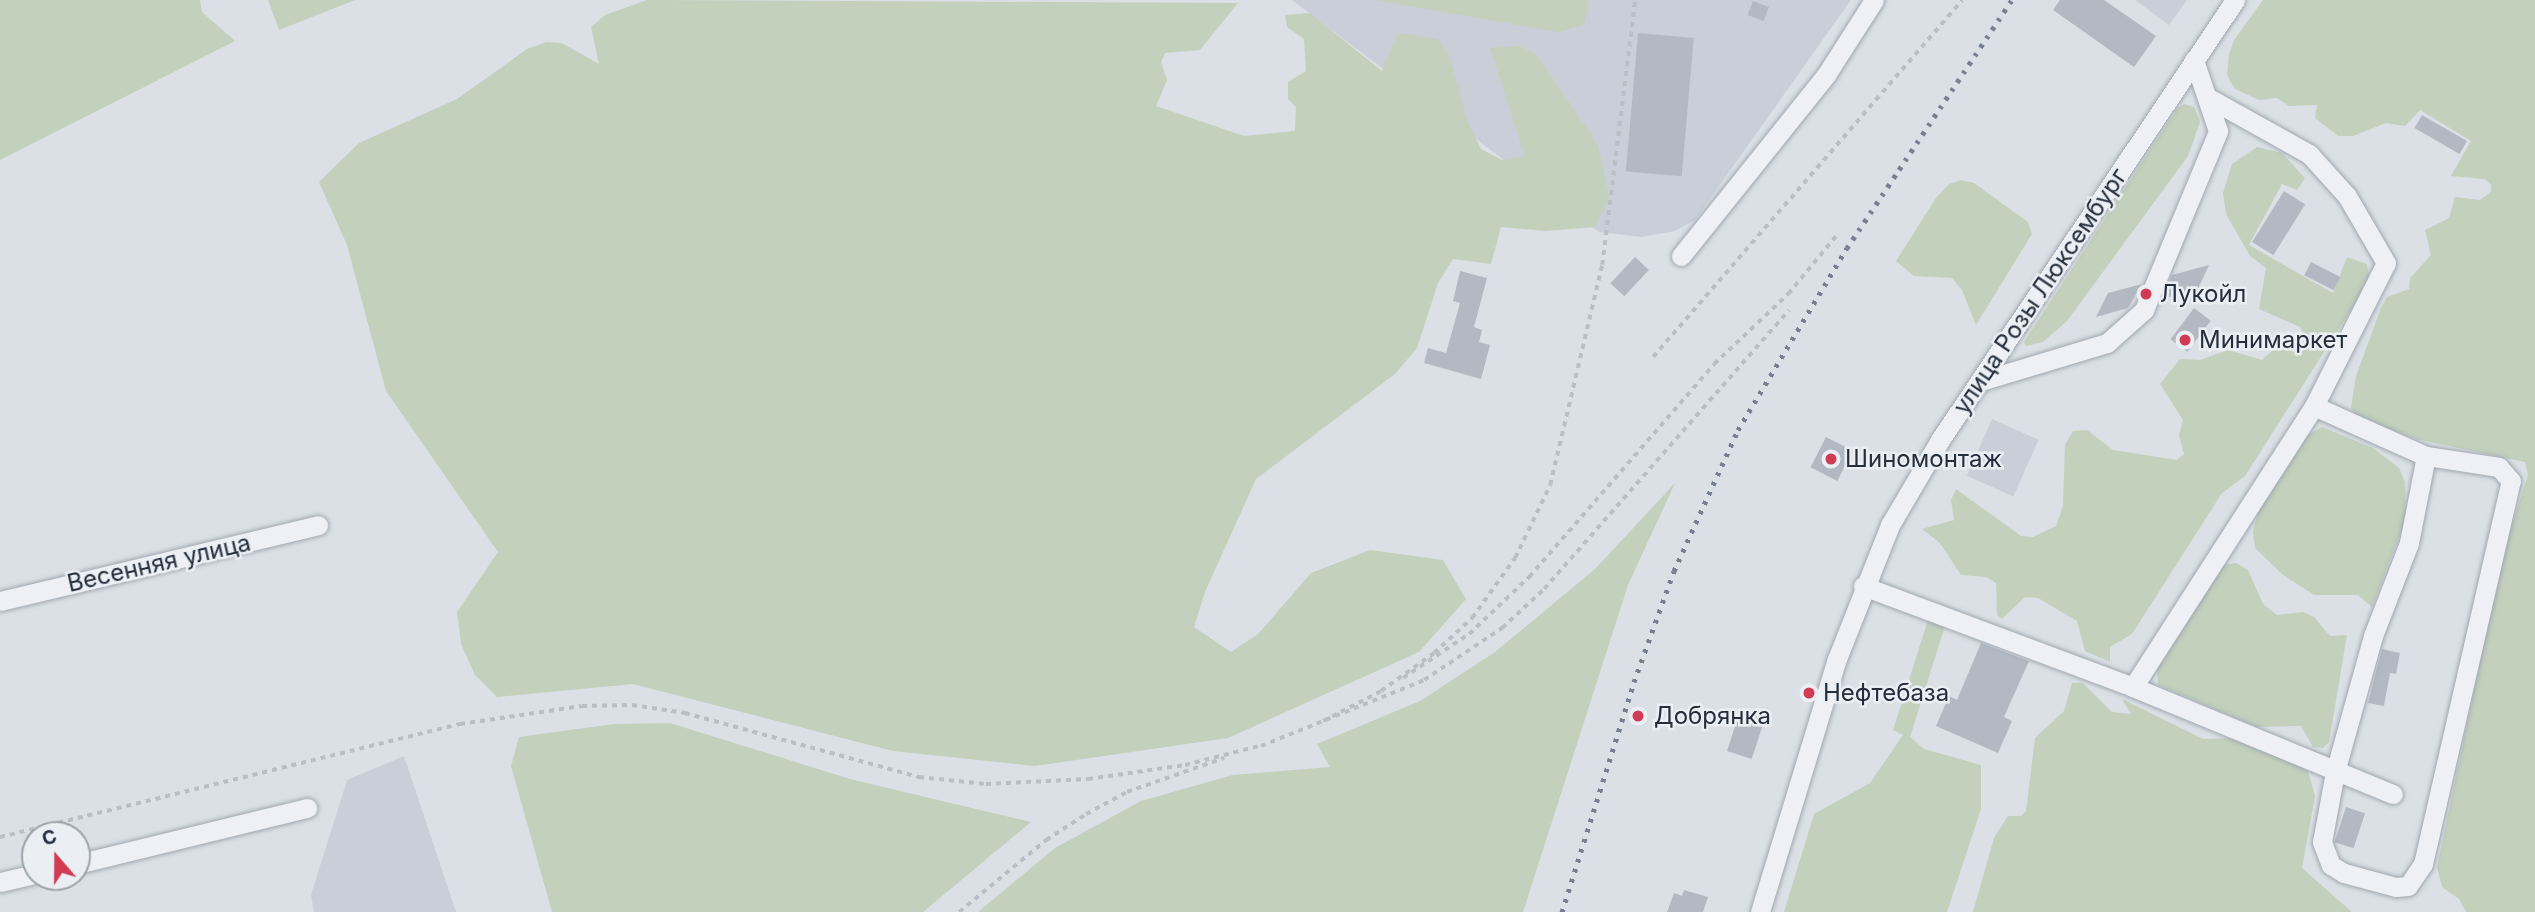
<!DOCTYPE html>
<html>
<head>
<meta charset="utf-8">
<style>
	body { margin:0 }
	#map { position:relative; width:2535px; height:912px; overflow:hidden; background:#dbe0e6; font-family:Inter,sans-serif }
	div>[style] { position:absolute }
	.built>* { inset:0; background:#c9cfd8; transform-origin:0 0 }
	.green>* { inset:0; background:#c2d0bc }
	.building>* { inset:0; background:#b3b9c3; transform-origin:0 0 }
	.path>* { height:3.5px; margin-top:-1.75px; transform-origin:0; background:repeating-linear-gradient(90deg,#babec5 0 5px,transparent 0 10px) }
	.roads { filter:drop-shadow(0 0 2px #a1a7b0) drop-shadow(0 0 2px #a1a7b0) }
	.minor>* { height:19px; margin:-9.5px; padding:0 9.5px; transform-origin:9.5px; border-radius:9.5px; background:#eef0f5 }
	.rail>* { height:5px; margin-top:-2.5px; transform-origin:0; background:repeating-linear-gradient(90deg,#757f90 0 3.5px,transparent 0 10.5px) }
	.dots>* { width:19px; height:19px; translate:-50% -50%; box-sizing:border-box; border:4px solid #ebeff4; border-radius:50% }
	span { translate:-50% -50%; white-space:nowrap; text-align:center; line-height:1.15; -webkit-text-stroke:5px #ebeff4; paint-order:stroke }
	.street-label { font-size:24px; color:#252e3d }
	.poi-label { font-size:24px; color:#252e3d }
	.left { translate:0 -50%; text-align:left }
	.north { position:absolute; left:21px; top:821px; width:70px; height:70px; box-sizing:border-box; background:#ebeff4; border:2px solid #9ca2ab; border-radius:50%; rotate:340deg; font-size:19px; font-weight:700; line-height:28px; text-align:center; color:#252e3d }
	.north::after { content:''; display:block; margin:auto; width:24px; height:32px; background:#d13b53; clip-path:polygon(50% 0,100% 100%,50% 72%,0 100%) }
</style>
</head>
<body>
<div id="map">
	<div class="built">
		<div style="clip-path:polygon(1292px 0,1851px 0,1695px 220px,1675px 231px,1642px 237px,1599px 232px)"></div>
		<div style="clip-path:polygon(2135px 0,2187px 0,2169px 25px)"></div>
		<div style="left:1992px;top:419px;width:51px;height:62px;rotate:24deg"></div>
		<div style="clip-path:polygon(404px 756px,456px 912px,314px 912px,311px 895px,347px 780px)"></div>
	</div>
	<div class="green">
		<div style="clip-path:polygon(0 0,200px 0,202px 12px,235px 41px,0 160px)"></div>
		<div style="clip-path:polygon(268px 0,355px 0,279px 30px)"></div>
		<div style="clip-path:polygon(647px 0,1238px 3px,1200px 50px,1165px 53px,1161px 62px,1167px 80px,1156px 106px,1244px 136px,1295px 131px,1296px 107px,1288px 99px,1288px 82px,1306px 71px,1304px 39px,1287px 27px,1285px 15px,1310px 13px,1382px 71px,1398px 33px,1438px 39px,1449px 55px,1468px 123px,1481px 149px,1502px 160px,1525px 156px,1490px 48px,1519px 46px,1536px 54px,1598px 145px,1609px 197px,1595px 227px,1546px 231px,1501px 227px,1491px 264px,1453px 259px,1438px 283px,1417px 348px,1395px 374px,1256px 479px,1205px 592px,1194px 627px,1231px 652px,1258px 634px,1311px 573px,1370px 550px,1443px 560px,1466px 599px,1419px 652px,1228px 738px,1035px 766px,893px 751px,633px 684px,497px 697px,475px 675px,461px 644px,457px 612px,498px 552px,386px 391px,347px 245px,319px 182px,359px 143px,457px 99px,527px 49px,546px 42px,562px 43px,599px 64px,591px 27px,605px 15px)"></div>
		<div style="clip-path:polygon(1375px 0,1588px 0,1589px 2px,1584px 25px,1558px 32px)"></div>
		<div style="clip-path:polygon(2263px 0,2535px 0,2535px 912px,2466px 912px,2459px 899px,2442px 887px,2437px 867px,2503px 552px,2528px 475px,2525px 462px,2416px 439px,2355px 416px,2351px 407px,2356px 376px,2381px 308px,2387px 297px,2409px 289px,2410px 278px,2431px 255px,2425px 230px,2449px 218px,2455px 197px,2480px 200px,2491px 192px,2491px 185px,2485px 179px,2451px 176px,2471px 141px,2420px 110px,2405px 126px,2386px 123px,2353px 136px,2338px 136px,2315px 118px,2317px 105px,2289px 106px,2277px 98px,2259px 100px,2235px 89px,2227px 75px,2229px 54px,2234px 40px)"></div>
		<div style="clip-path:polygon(2184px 104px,2194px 107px,2200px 122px,2188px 156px,2067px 321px,2043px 342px,2026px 346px,2024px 342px,2177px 109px)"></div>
		<div style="clip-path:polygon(2257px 147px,2282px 153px,2305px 178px,2297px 190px,2282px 184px,2249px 245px,2333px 293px,2347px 257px,2367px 264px,2370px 280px,2245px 476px,2222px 493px,2132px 634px,2110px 647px,2110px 662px,2085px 651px,2077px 621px,2038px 598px,2025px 597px,2002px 619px,1997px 615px,1996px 583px,1986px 577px,1961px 575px,1940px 543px,1922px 529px,1954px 520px,1951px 500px,1956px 489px,2021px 536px,2033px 537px,2056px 526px,2063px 506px,2065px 445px,2073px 431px,2087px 430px,2113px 450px,2177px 460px,2184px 454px,2179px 435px,2183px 420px,2160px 384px,2180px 359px,2200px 360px,2228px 350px,2262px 360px,2279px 344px,2295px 353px,2310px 344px,2300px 327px,2259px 309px,2266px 268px,2250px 256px,2226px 214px,2223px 193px,2232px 164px)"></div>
		<div style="clip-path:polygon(1961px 180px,1974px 183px,2028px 222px,2032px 234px,1976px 325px,1962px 290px,1952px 278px,1914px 276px,1896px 261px,1936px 198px,1949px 184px)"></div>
		<div style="clip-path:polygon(2322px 427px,2373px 448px,2399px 468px,2405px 482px,2406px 519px,2372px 607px,2358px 595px,2314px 595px,2282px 574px,2255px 548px,2253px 532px,2259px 508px,2302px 438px)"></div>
		<div style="clip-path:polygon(1675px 483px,1628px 585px,1523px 912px,978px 912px,1055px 848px,1141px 801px,1233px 775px,1330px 767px,1317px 744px,1420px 701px,1495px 652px,1595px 569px)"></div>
		<div style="clip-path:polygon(2236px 563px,2248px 570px,2263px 604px,2277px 615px,2303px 612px,2314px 617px,2330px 636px,2347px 635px,2329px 742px,2323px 748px,2313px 747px,2301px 726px,2257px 727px,2158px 685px,2157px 663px,2224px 565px)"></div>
		<div style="clip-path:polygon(1928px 620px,1942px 623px,1944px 629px,1910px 737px,1924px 749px,1981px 765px,1981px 809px,1947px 912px,1784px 912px,1814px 814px,1870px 783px,1903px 735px,1893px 730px)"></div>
		<div style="clip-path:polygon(2072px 683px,2083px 683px,2112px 712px,2131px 714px,2122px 699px,2203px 739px,2237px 738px,2308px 771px,2315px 796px,2302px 868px,2352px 912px,1973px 912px,1994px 838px,2008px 816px,2021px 816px,2026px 811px,2035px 738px,2064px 711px)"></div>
		<div style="clip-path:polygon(670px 723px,850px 779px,1031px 822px,923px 912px,552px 912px,511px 766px,519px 737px,614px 724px)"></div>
	</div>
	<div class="building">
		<div style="clip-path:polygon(2060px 0,2104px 0,2156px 36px,2134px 67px,2053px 10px)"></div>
		<div style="left:1753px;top:1px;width:17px;height:15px;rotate:21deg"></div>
		<div style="left:1638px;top:33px;width:56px;height:139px;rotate:5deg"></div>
		<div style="left:2422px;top:115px;width:52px;height:15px;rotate:30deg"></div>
		<div style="left:2284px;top:191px;width:25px;height:60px;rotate:32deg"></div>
		<div style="left:1635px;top:257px;width:19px;height:36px;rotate:43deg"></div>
		<div style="left:2311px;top:262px;width:33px;height:15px;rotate:27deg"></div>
		<div style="clip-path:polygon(2209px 265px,2198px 289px,2162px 299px,2172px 275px)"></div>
		<div style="clip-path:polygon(1460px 271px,1487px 278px,1474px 327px,1482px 330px,1479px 342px,1490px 345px,1481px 379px,1424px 363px,1428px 348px,1446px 353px,1460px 303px,1453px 301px)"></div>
		<div style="clip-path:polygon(2142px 284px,2128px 308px,2096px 317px,2108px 293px)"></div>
		<div style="left:2194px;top:308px;width:21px;height:39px;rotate:37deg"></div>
		<div style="left:1826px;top:437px;width:30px;height:34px;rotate:27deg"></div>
		<div style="clip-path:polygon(1981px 643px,2029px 661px,2004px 717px,2012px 721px,1998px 753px,1936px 726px,1949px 696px,1957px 700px)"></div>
		<div style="clip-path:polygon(2382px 649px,2400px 653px,2396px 674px,2390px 673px,2384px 706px,2368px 703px)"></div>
		<div style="left:1740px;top:711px;width:26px;height:42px;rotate:18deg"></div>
		<div style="left:2346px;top:807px;width:20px;height:37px;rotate:18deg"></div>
		<div style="clip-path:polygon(1684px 890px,1708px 897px,1703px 912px,1667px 912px,1674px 893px,1682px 896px)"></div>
	</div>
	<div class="path">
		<div style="left:1653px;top:357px;width:472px;rotate:-49.1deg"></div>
		<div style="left:1403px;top:678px;width:79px;rotate:-33.7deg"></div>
		<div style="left:1469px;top:634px;width:83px;rotate:-43.5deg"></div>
		<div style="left:1529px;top:577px;width:282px;rotate:-49deg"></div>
		<div style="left:1714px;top:364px;width:102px;rotate:-43.4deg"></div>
		<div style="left:1788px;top:294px;width:75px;rotate:-50.4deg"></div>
		<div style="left:1381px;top:691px;width:65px;rotate:-35.6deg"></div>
		<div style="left:1434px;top:653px;width:52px;rotate:-42.6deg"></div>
		<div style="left:1472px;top:618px;width:74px;rotate:-54.4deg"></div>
		<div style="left:1515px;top:558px;width:81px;rotate:-64.4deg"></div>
		<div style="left:1550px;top:485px;width:226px;rotate:-76.7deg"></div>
		<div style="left:1602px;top:265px;width:267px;rotate:-82.9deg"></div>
		<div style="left:1323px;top:721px;width:65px;rotate:-27.3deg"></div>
		<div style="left:1261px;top:746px;width:176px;rotate:-22deg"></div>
		<div style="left:1424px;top:680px;width:94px;rotate:-33.7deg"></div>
		<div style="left:1502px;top:628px;width:57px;rotate:-42.9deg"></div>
		<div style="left:1544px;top:589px;width:371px;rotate:-48.7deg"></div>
		<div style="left:0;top:837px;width:474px;rotate:-13.8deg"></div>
		<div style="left:460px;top:724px;width:123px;rotate:-8.4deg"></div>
		<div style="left:582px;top:706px;width:50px;rotate:-1.1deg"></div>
		<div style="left:632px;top:705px;width:54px;rotate:8.6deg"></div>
		<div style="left:685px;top:713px;width:243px;rotate:15.3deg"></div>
		<div style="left:919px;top:777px;width:67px;rotate:6deg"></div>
		<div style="left:986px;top:784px;width:102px;rotate:-2.8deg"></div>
		<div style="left:1088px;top:779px;width:98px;rotate:-8.2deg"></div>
		<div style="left:1185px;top:765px;width:81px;rotate:-14.4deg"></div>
		<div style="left:959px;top:912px;width:113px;rotate:-39.6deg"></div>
		<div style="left:1046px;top:840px;width:48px;rotate:-33deg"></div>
		<div style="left:1086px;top:814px;width:47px;rotate:-28.2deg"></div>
		<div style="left:1127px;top:792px;width:103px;rotate:-19.3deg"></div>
	</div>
	<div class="roads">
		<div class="minor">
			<div style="left:1681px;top:256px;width:232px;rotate:-51.3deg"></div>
			<div style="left:1826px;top:75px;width:89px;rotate:-57.4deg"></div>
			<div style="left:1981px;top:381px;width:132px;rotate:-16.8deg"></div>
			<div style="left:2107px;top:343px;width:50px;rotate:-41.7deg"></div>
			<div style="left:2144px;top:310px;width:194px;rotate:-67.5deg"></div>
			<div style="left:2218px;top:131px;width:75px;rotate:-108.7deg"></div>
			<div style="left:2314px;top:406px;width:123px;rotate:24.1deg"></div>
			<div style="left:2426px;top:456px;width:89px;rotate:101.1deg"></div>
			<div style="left:2409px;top:543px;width:100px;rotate:111.2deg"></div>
			<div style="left:2373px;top:636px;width:141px;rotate:105.6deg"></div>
			<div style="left:2335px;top:772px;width:71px;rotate:100.5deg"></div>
			<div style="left:2322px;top:842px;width:25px;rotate:69deg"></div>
			<div style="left:2331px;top:865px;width:15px;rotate:32deg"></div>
			<div style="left:2344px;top:873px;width:54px;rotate:15.1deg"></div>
			<div style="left:2396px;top:887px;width:12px;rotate:-5deg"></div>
			<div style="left:2408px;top:886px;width:27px;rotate:-56deg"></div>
			<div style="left:2423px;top:864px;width:393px;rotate:-77.1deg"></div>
			<div style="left:2511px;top:481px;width:18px;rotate:-131deg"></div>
			<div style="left:2499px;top:467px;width:74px;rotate:-171.4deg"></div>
			<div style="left:1863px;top:586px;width:288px;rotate:20.5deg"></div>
			<div style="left:2133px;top:687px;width:281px;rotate:22.4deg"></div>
			<div style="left:0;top:601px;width:327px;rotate:-13.4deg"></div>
			<div style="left:2133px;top:687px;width:334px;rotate:-57.2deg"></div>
			<div style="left:2314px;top:406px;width:160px;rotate:-63.3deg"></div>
			<div style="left:2386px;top:263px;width:78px;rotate:-120.2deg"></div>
			<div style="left:2347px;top:196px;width:57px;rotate:-132.1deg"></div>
			<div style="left:2309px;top:154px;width:115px;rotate:-150.8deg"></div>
			<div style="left:77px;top:864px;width:237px;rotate:-13.7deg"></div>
			<div style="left:0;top:882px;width:36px;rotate:-13deg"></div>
			<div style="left:1760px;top:912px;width:264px;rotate:-73.1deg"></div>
			<div style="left:1837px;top:659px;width:144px;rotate:-68.4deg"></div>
			<div style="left:1890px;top:525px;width:99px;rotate:-59.5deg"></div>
			<div style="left:1940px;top:440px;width:530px;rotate:-56.16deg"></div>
		</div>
	</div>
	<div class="rail">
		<div style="left:1562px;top:912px;width:241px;rotate:-72.6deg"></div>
		<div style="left:1634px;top:682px;width:118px;rotate:-70.2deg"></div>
		<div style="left:1674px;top:571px;width:155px;rotate:-65.6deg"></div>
		<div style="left:1738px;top:430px;width:212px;rotate:-59.1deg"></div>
		<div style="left:1847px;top:248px;width:298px;rotate:-56.4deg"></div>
	</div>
	<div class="dots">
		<div style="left:2146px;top:294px;background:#d13b53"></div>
		<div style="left:2185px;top:340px;background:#d13b53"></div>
		<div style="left:1831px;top:459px;background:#d13b53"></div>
		<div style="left:1809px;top:693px;background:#d13b53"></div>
		<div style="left:1638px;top:716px;background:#d13b53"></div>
	</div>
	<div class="street-label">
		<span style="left:2040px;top:291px;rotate:-56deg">улица Розы Люксембург</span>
		<span style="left:159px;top:563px;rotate:-13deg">Весенняя улица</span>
	</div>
	<div class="poi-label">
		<span class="left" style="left:2160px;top:294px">Лукойл</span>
		<span class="left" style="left:2199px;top:340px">Минимаркет</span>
		<span class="left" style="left:1845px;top:459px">Шинoмонтаж</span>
		<span class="left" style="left:1823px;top:693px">Нефтебаза</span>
		<span class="left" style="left:1654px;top:716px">Добрянка</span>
	</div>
	<div class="north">С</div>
</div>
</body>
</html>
